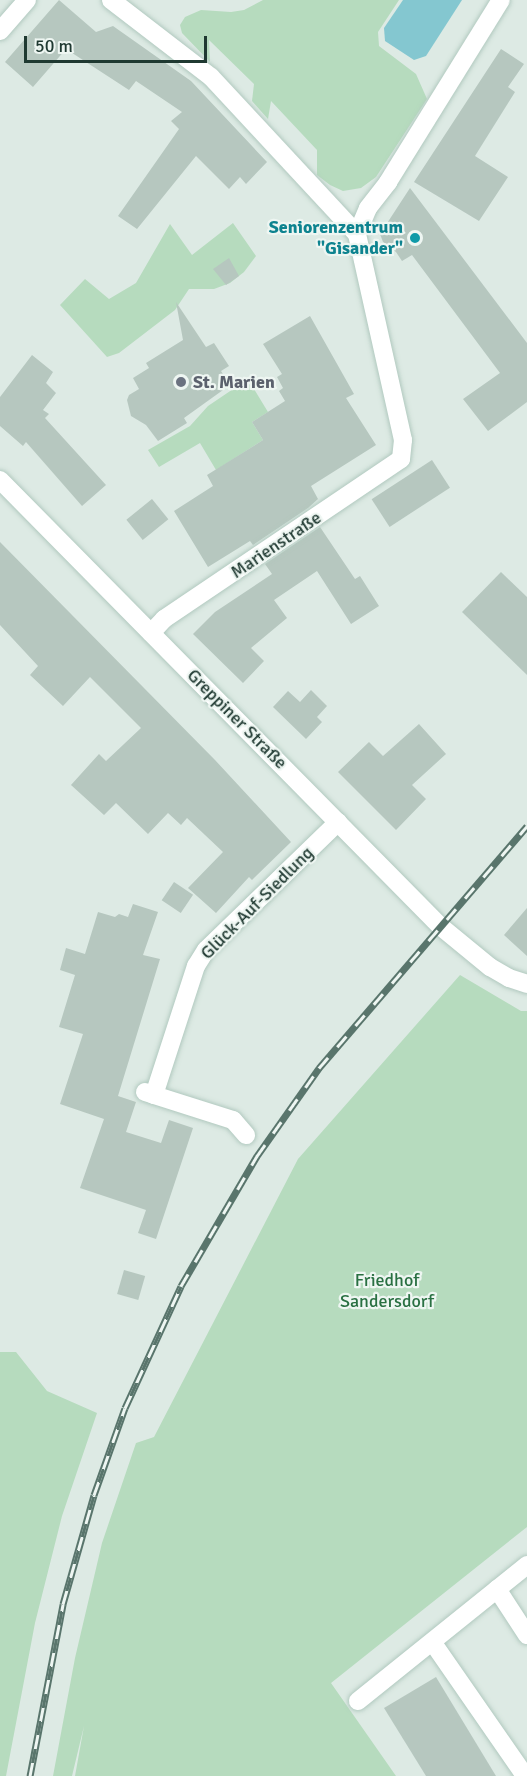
<!DOCTYPE html>
<html>
<head>
<meta charset="utf-8">
<style>
	body { margin:0 }
	#map { position:relative; width:527px; height:1776px; overflow:hidden; background:#ddeae4; font-family:Signika,sans-serif }
	div>[style] { position:absolute }
	.green>* { inset:0; background:#b6dbbe }
	.water>* { inset:0; background:#84c7d0 }
	.building>* { inset:0; background:#b6c7bf; transform-origin:0 0 }
	.roads { filter:drop-shadow(0 0 2px #b1c9bf) drop-shadow(0 0 2px #b1c9bf) }
	.street>* { height:18px; margin:-9px; padding:0 9px; transform-origin:9px; border-radius:9px; background:#fff }
	.secondary>* { height:18px; margin:-9px; padding:0 9px; transform-origin:9px; border-radius:9px; background:#fff }
	.rail>* { height:7px; margin-top:-3.5px; transform-origin:0; background:repeating-linear-gradient(90deg,#eef6f2 0 14px,#59756c 0 28px); box-sizing:border-box; border-block:2px solid #59756c }
	.dots>* { width:16px; height:16px; translate:-50% -50%; box-sizing:border-box; border:3px solid #eef6f2; border-radius:50% }
	span { translate:-50% -50%; white-space:nowrap; text-align:center; line-height:1.15; -webkit-text-stroke:4.5px #eef6f2; paint-order:stroke }
	.culture-label { font-size:18px; color:#0d838f; font-weight:700 }
	.right { translate:-100% -50%; text-align:right }
	.worship-label { font-size:18px; color:#5b616d; font-weight:700 }
	.left { translate:0 -50%; text-align:left }
	.street-label { font-size:18px; color:#1f3931 }
	.park-label { font-size:18px; color:#297042 }
	.scale { position:absolute; left:24px; top:36px; width:183px; height:27px; box-sizing:border-box; border:3px solid #1f3931; border-top:0; padding-left:8px; font-size:18px; line-height:21px; white-space:nowrap; color:#1f3931; -webkit-text-stroke:4px #eef6f2; paint-order:stroke }
</style>
</head>
<body>
<div id="map">
	<div class="green">
		<div style="clip-path:polygon(263px 0,399px 0,378px 32px,379px 46px,416px 74px,427px 99px,376px 177px,361px 188px,343px 191px,330px 185px,317px 175px,317px 150px,271px 101px,268px 119px,252px 101px,254px 84px,209px 40px,210px 62px,182px 33px,180px 25px,185px 17px,201px 10px,231px 12px,244px 10px)"></div>
		<div style="clip-path:polygon(233px 223px,256px 256px,244px 272px,230px 283px,214px 289px,189px 289px,175px 310px,119px 353px,107px 357px,60px 305px,85px 279px,109px 299px,136px 283px,170px 224px,192px 255px)"></div>
		<div style="clip-path:polygon(248px 379px,268px 412px,252px 422px,263px 440px,216px 470px,200px 443px,159px 467px,148px 450px,190px 426px,208px 406px)"></div>
		<div style="clip-path:polygon(460px 975px,521px 1011px,527px 1011px,527px 1527px,331px 1683px,396px 1776px,75px 1776px,84px 1726px,72px 1776px,53px 1776px,75px 1658px,102px 1543px,136px 1443px,154px 1437px,298px 1159px)"></div>
		<div style="clip-path:polygon(0 1352px,16px 1352px,47px 1391px,97px 1413px,62px 1516px,35px 1623px,6px 1776px,0 1776px)"></div>
	</div>
	<div class="water">
		<div style="clip-path:polygon(403px 0,462px 0,426px 56px,414px 60px,385px 41px,384px 28px)"></div>
	</div>
	<div class="building">
		<div style="clip-path:polygon(59px 0,96px 32px,113px 26px,191px 81px,267px 162px,246px 184px,240px 177px,229px 189px,196px 156px,137px 229px,118px 216px,179px 129px,171px 121px,182px 112px,136px 81px,129px 90px,66px 49px,33px 87px,5px 62px)"></div>
		<div style="clip-path:polygon(501px 49px,524px 64px,508px 87px,515px 92px,475px 156px,508px 177px,479px 221px,414px 182px)"></div>
		<div style="clip-path:polygon(410px 188px,527px 343px,527px 402px,488px 431px,463px 399px,500px 373px,412px 255px,402px 261px,396px 252px,383px 242px,380px 234px)"></div>
		<div style="clip-path:polygon(229px 258px,239px 276px,226px 285px,213px 269px)"></div>
		<div style="clip-path:polygon(176px 302px,206px 347px,214px 343px,229px 366px,221px 371px,230px 385px,184px 418px,187px 423px,158px 441px,146px 425px,131px 416px,127px 400px,129px 395px,139px 389px,133px 378px,149px 368px,146px 363px,183px 340px)"></div>
		<div style="clip-path:polygon(310px 316px,354px 394px,346px 398px,376px 445px,311px 486px,318px 499px,308px 508px,253px 545px,250px 541px,208px 567px,174px 511px,213px 486px,207px 475px,263px 440px,252px 422px,285px 401px,279px 391px,283px 388px,277px 377px,282px 374px,263px 344px)"></div>
		<div style="clip-path:polygon(32px 355px,53px 372px,46px 383px,56px 393px,43px 410px,49px 414px,45px 418px,106px 485px,82px 506px,26px 442px,23px 446px,0 426px,0 397px)"></div>
		<div style="left:432px;top:460px;width:33px;height:72px;rotate:57deg"></div>
		<div style="left:152px;top:499px;width:26px;height:33px;rotate:51deg"></div>
		<div style="clip-path:polygon(320px 527px,355px 579px,360px 576px,379px 606px,351px 624px,317px 571px,274px 600px,287px 618px,251px 648px,264px 661px,243px 683px,193px 634px,215px 612px,272px 574px,265px 564px)"></div>
		<div style="clip-path:polygon(0 542px,215px 760px,291px 842px,252px 880px,249px 877px,216px 913px,188px 888px,223px 852px,187px 818px,181px 825px,168px 813px,148px 834px,116px 803px,104px 815px,71px 785px,99px 754px,106px 761px,141px 728px,90px 677px,63px 706px,30px 675px,38px 666px,0 625px)"></div>
		<div style="clip-path:polygon(501px 572px,527px 597px,527px 675px,462px 612px)"></div>
		<div style="clip-path:polygon(311px 690px,327px 706px,317px 717px,322px 722px,306px 739px,273px 707px,288px 691px,300px 702px)"></div>
		<div style="clip-path:polygon(419px 724px,446px 754px,412px 785px,426px 799px,396px 830px,338px 772px,369px 742px,383px 756px)"></div>
		<div style="left:174px;top:882px;width:23px;height:22px;rotate:34deg"></div>
		<div style="clip-path:polygon(133px 904px,158px 912px,143px 955px,160px 959px,118px 1096px,136px 1102px,126px 1132px,161px 1143px,169px 1120px,193px 1128px,156px 1239px,138px 1233px,146px 1210px,80px 1188px,104px 1119px,60px 1104px,83px 1034px,59px 1027px,75px 975px,60px 970px,66px 948px,85px 954px,98px 912px,115px 917px,119px 914px,128px 917px)"></div>
		<div style="clip-path:polygon(527px 908px,527px 956px,504px 935px)"></div>
		<div style="left:124px;top:1270px;width:22px;height:25px;rotate:16deg"></div>
		<div style="clip-path:polygon(436px 1677px,496px 1776px,426px 1776px,384px 1708px)"></div>
	</div>
	<div class="roads">
		<div class="street">
			<div style="left:111px;top:0;width:126px;rotate:37.6deg"></div>
			<div style="left:211px;top:77px;width:214px;rotate:47.1deg"></div>
			<div style="left:151px;top:633px;width:19px;rotate:-47deg"></div>
			<div style="left:164px;top:619px;width:286px;rotate:-34deg"></div>
			<div style="left:401px;top:459px;width:19px;rotate:-84deg"></div>
			<div style="left:403px;top:440px;width:211px;rotate:-102.6deg"></div>
			<div style="left:357px;top:234px;width:28px;rotate:-67deg"></div>
			<div style="left:368px;top:208px;width:33px;rotate:-52deg"></div>
			<div style="left:388px;top:182px;width:214px;rotate:-58.2deg"></div>
			<div style="left:145px;top:1092px;width:9px;rotate:18deg"></div>
			<div style="left:154px;top:1095px;width:136px;rotate:-72deg"></div>
			<div style="left:196px;top:966px;width:19px;rotate:-58deg"></div>
			<div style="left:206px;top:950px;width:184px;rotate:-44.1deg"></div>
			<div style="left:154px;top:1095px;width:83px;rotate:17.6deg"></div>
			<div style="left:233px;top:1120px;width:20px;rotate:49deg"></div>
			<div style="left:497px;top:1589px;width:55px;rotate:56.9deg"></div>
			<div style="left:433px;top:1643px;width:162px;rotate:55.3deg"></div>
			<div style="left:358px;top:1701px;width:217px;rotate:-38.8deg"></div>
		</div>
		<div class="secondary">
			<div style="left:0;top:31px;width:41px;rotate:-48.9deg"></div>
			<div style="left:0;top:480px;width:627px;rotate:45.39deg"></div>
			<div style="left:440px;top:926px;width:65px;rotate:39.4deg"></div>
			<div style="left:490px;top:967px;width:22px;rotate:30deg"></div>
			<div style="left:509px;top:978px;width:19px;rotate:18deg"></div>
		</div>
	</div>
	<div class="rail">
		<div style="left:30px;top:1776px;width:175px;rotate:-79.1deg"></div>
		<div style="left:63px;top:1604px;width:113px;rotate:-74.1deg"></div>
		<div style="left:94px;top:1495px;width:92px;rotate:-70.4deg"></div>
		<div style="left:125px;top:1408px;width:134px;rotate:-65.3deg"></div>
		<div style="left:181px;top:1286px;width:151px;rotate:-59.7deg"></div>
		<div style="left:257px;top:1156px;width:108px;rotate:-54.8deg"></div>
		<div style="left:319px;top:1068px;width:319px;rotate:-49.3deg"></div>
	</div>
	<div class="dots">
		<div style="left:415px;top:238px;background:#0f9aa8"></div>
		<div style="left:181px;top:382px;background:#6b7280"></div>
	</div>
	<div class="culture-label">
		<span class="right" style="left:403px;top:238px">Seniorenzentrum<br>"Gisander"</span>
	</div>
	<div class="worship-label">
		<span class="left" style="left:193px;top:382px">St. Marien</span>
	</div>
	<div class="street-label">
		<span style="left:276px;top:545px;rotate:-34deg">Marienstraße</span>
		<span style="left:237px;top:719px;rotate:45deg">Greppiner Straße</span>
		<span style="left:257px;top:903px;rotate:-45deg">Glück-Auf-Siedlung</span>
	</div>
	<div class="park-label">
		<span style="left:387px;top:1291px">Friedhof<br>Sandersdorf</span>
	</div>
	<div class="scale">50 m</div>
</div>
</body>
</html>
